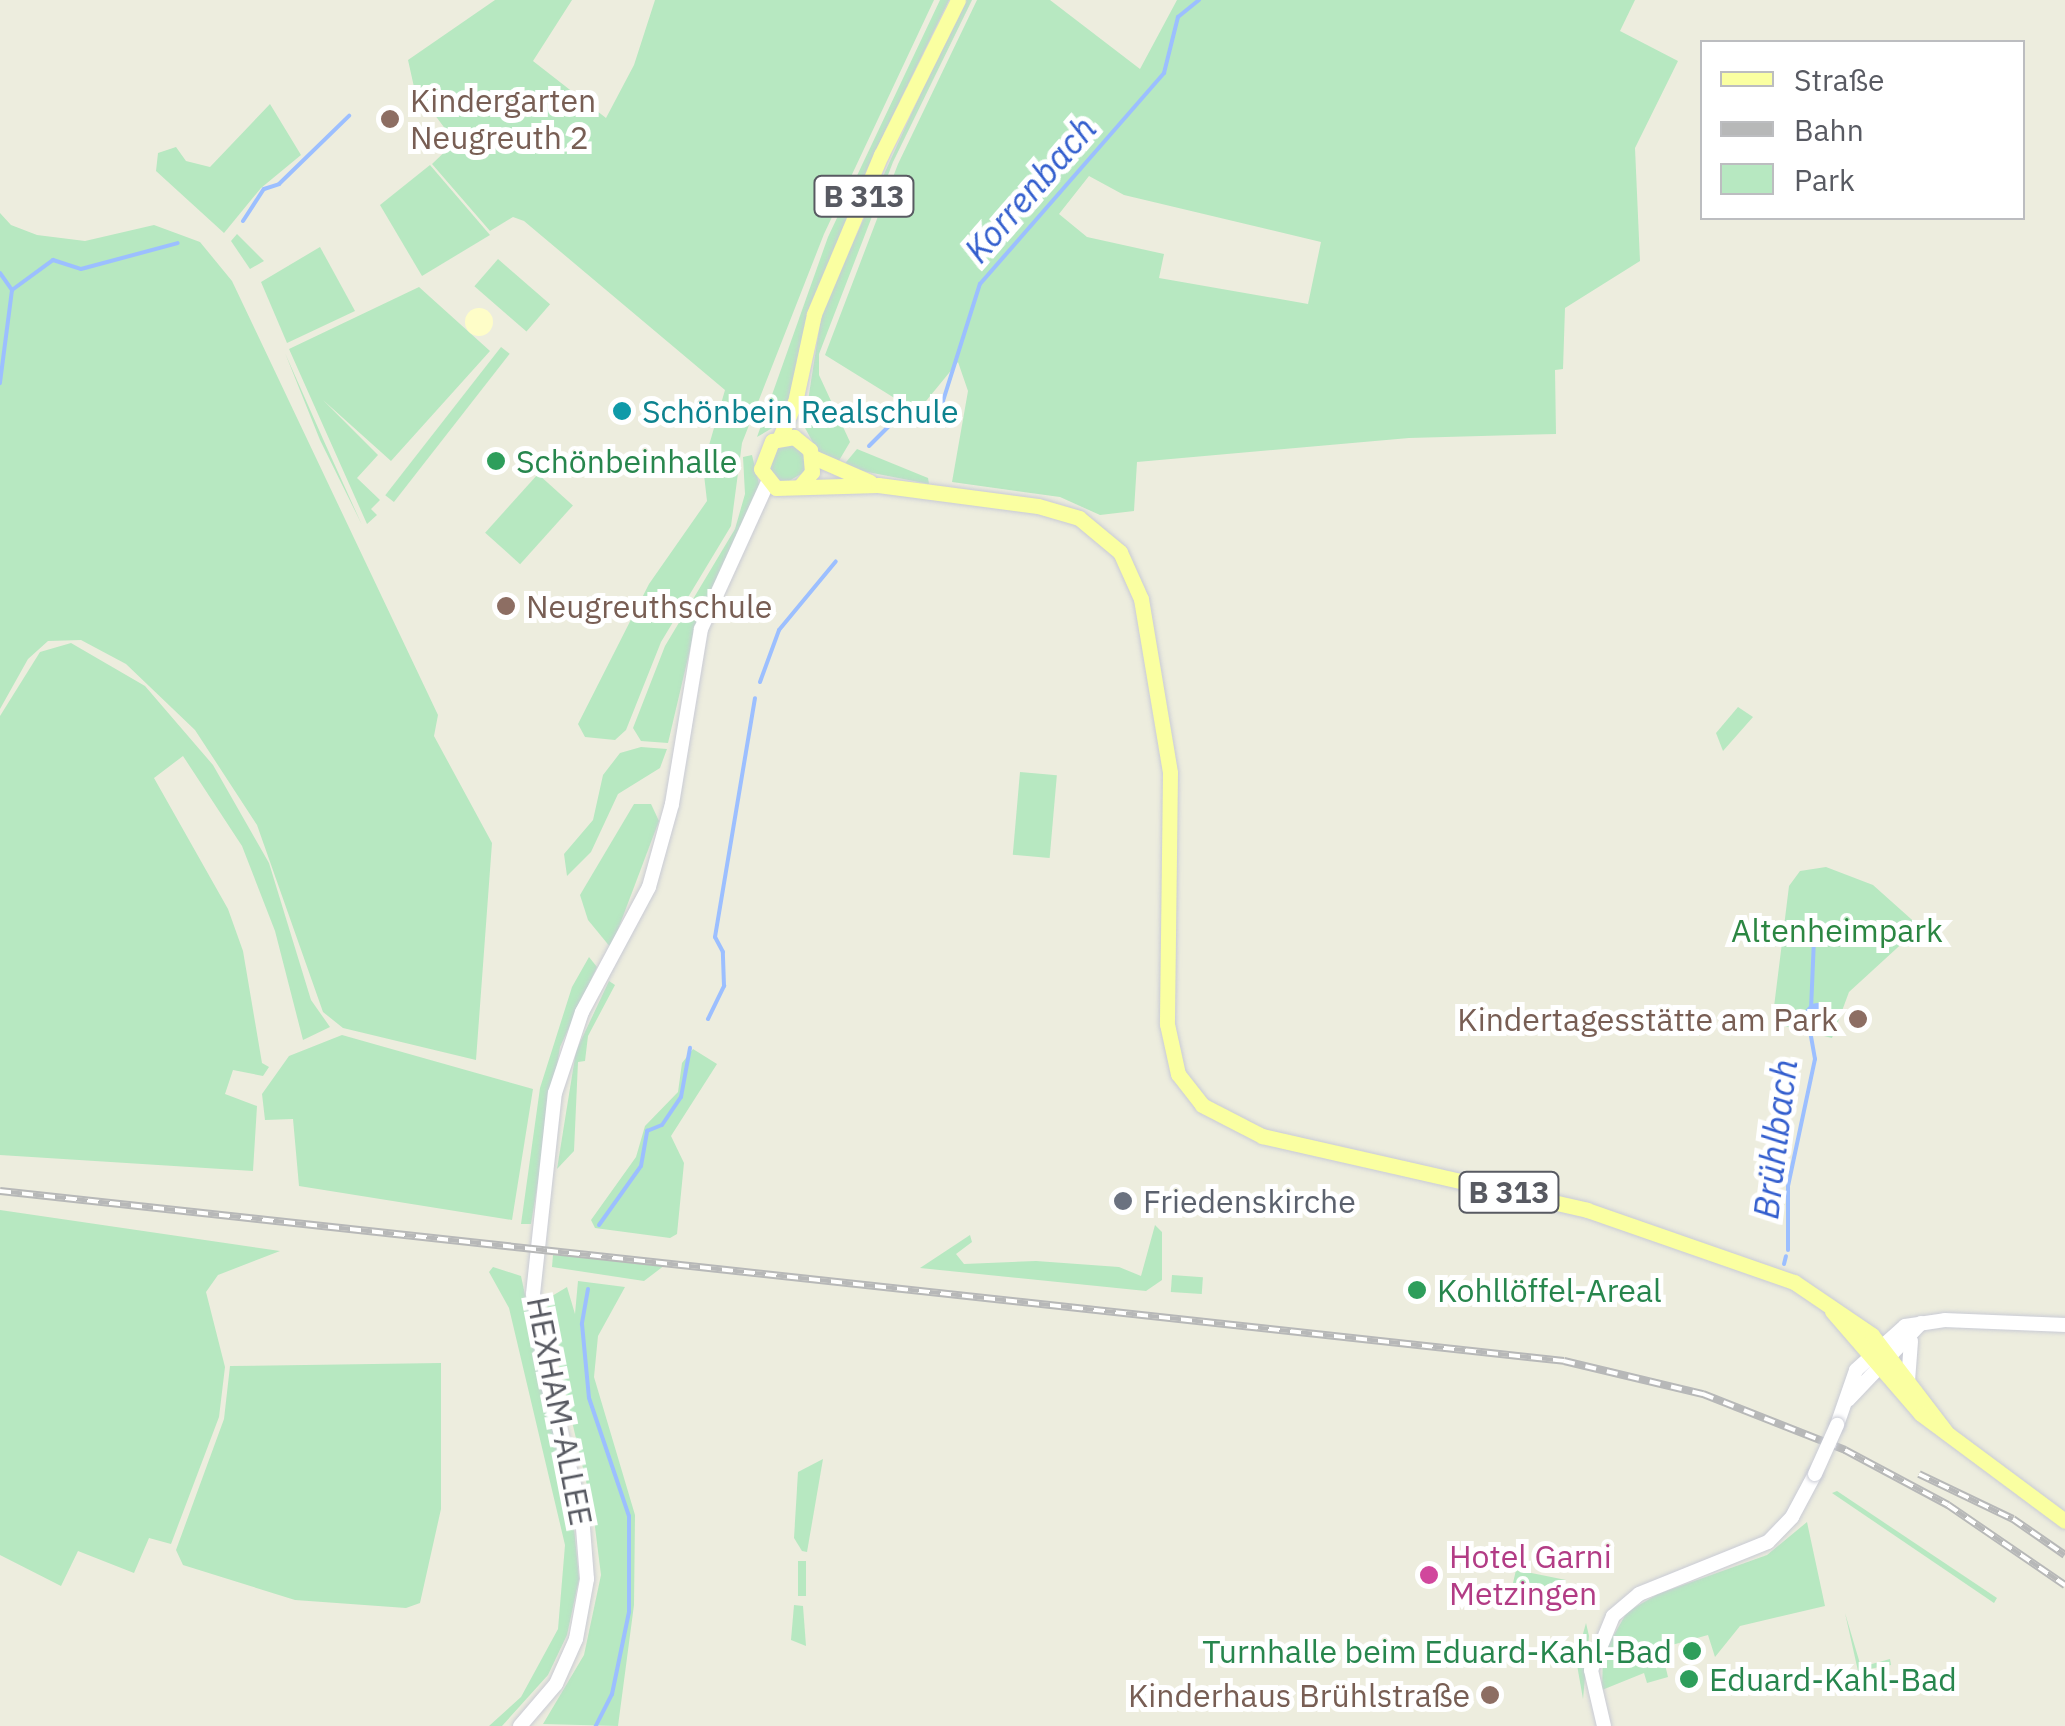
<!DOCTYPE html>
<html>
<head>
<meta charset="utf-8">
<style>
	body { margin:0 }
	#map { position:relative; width:2065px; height:1726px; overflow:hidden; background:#ededde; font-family:"IBM Plex Sans",sans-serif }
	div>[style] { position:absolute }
	.green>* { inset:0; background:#b7e8c1; transform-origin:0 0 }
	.sand>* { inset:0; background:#fefdc8 }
	.round { border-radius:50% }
	.water>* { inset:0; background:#9cbfff }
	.stream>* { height:4px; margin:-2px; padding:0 2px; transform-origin:2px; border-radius:2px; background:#9cbfff }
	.roads { filter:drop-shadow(0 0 2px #c9cbd5) drop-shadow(0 0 2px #c9cbd5) }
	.secondary>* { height:14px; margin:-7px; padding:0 7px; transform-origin:7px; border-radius:7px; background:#fff }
	.primary>* { height:15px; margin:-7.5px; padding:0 7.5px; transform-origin:7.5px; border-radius:7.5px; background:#faffa1 }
	.rail>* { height:8px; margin-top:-4px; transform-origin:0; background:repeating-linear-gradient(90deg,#fff 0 11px,#b7b8b8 0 22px); box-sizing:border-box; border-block:2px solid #b7b8b8 }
	.bridges { filter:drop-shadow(0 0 2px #c9cbd5) drop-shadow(0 0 2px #c9cbd5) }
	.secondary-bridge>* { height:14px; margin:-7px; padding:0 7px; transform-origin:7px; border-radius:7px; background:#fff }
	.dots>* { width:28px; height:28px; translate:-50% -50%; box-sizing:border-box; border:5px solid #fff; border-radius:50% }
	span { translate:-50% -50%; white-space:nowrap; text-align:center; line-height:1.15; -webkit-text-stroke:10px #fff; paint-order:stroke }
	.shield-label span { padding:2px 8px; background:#fff; border:2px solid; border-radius:8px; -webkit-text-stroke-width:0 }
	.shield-label { font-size:30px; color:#585a62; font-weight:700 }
	.education-label { font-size:32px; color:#785e54 }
	.left { translate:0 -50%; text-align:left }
	.right { translate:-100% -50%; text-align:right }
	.culture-label { font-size:32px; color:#0d838f }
	.leisure-label { font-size:32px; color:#27864d }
	.park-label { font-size:32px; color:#2b8642 }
	.worship-label { font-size:32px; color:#5b616d }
	.street-label { font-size:32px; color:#585a62 }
	.hotel-label { font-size:32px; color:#b23c85 }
	.water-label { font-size:35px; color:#335ece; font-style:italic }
	.legend { position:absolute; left:1700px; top:40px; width:325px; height:180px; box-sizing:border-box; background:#fff; border:2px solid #bcbdc0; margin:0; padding:12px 18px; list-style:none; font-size:30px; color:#585a62 }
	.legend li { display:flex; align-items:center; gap:20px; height:50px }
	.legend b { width:50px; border:2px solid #bcbdc0 }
</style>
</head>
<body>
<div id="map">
	<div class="green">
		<div style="clip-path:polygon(495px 0,572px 0,533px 61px,606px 118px,634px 65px,655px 0,934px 0,824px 234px,742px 443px,731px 526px,661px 642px,626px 730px,615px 740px,585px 737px,578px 724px,649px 584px,707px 501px,703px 466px,725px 390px,524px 221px,513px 217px,490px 231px,432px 164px,455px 142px,414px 87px,408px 60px)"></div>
		<div style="clip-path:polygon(940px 0,949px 0,875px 152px,781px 423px,757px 437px,828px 237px)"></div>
		<div style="clip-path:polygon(963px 0,972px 0,893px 162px,819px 354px,819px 375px,850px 442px,837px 464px,818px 452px,804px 426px,822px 311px)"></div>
		<div style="clip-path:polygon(evenodd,977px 0,1050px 0,1140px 69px,1177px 0,1635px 0,1620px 31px,1678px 61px,1635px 148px,1640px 261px,1565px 308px,1563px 369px,1555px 370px,1556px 434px,1409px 438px,1137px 462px,1134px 511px,1100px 515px,1060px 497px,952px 482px,968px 391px,958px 362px,917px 412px,825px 355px,898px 164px,977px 0,1089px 176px,1124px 195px,1321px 242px,1308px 304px,1159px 278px,1164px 254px,1087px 237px,1059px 214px,1089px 176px)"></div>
		<div style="clip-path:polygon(270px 104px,301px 155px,261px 188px,224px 233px,156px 171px,158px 153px,176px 147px,186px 161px,210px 167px)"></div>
		<div style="clip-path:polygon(430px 165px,490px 235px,422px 276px,380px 205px)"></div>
		<div style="clip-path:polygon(0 213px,11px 225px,37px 235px,85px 241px,154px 225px,200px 242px,232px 281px,438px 715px,434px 736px,492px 843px,476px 1060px,343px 1028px,323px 1012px,257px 825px,195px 730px,126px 664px,81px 640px,48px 641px,28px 659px,0 709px)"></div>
		<div style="clip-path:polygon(237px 234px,264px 261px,250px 269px,231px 241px)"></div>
		<div style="clip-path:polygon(320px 247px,355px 311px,287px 343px,261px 282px)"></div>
		<div style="left:498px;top:259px;width:69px;height:36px;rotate:41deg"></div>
		<div style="clip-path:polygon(419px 287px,490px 351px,391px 461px,323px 400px,378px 455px,357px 478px,380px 500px,371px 509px,377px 515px,367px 524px,289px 349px)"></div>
		<div style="left:501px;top:347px;width:11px;height:188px;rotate:38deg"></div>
		<div style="clip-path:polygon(285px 353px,323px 439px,362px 525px,320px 440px)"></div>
		<div style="clip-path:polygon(788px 442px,804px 452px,806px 471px,784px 484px,768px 474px,770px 449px)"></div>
		<div style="clip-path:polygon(857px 449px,928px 478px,929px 484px,842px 467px)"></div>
		<div style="clip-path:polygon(752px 455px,760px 488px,695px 628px,668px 743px,641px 741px,633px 728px,665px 646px,735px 529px,745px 494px,743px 457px)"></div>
		<div style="left:538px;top:474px;width:47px;height:79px;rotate:42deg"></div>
		<div style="clip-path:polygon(71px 643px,145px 686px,213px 765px,269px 863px,311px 1000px,330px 1027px,303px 1040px,275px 931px,242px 846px,183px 756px,154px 778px,228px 909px,243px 951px,262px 1063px,269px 1067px,263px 1076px,233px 1070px,225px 1094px,257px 1106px,253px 1171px,0 1155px,0 716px,40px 652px)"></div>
		<div style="clip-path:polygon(1738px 707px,1753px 717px,1723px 751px,1716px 733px)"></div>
		<div style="clip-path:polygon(641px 747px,667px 749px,660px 768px,618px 794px,591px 852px,567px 876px,564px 854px,593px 820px,603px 775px,620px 753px)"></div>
		<div style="left:1020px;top:772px;width:37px;height:83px;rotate:5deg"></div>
		<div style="clip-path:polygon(634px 804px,651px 804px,659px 821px,611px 948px,588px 920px,580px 895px)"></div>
		<div style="clip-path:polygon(1826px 867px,1873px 885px,1920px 927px,1849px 992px,1832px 1038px,1772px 1023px,1789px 886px,1800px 871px)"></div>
		<div style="clip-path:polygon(589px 957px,597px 967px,560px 1047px,531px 1224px,521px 1224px,540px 1088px,572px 987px)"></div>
		<div style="clip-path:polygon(609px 981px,615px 985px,588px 1036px,585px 1061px,578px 1062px,574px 1151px,557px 1169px,576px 1051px)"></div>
		<div style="clip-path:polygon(342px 1035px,533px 1089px,512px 1220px,299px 1186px,293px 1119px,265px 1120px,262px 1094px,289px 1056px)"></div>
		<div style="clip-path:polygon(693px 1049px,717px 1064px,671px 1136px,684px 1163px,677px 1234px,670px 1238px,595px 1228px,591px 1220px,636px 1157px,645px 1126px,678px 1092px,682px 1063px)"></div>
		<div style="clip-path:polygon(0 1210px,280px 1251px,218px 1275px,206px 1292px,225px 1367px,219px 1417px,171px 1544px,149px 1538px,134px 1573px,78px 1551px,61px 1586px,0 1555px)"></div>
		<div style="clip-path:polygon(1155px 1225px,1162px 1232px,1162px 1280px,1146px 1291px,920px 1268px,970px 1235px,972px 1242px,956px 1254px,964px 1264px,1036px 1261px,1119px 1267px,1141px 1276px)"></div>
		<div style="clip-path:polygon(553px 1255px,566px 1256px,665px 1265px,644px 1281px,552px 1267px)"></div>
		<div style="clip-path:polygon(493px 1267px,521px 1276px,573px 1517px,579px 1579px,567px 1635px,548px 1675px,502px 1726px,489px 1726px,521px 1697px,558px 1629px,565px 1545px,509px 1308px,489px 1272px)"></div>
		<div style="left:1172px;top:1275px;width:31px;height:17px;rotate:4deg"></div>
		<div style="clip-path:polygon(578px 1281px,625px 1287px,598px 1336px,594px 1377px,635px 1515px,634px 1605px,618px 1726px,543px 1724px,584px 1655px,601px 1575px,593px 1511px,548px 1319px,547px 1299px,567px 1287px,575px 1314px)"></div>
		<div style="clip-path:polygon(441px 1363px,441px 1509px,420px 1603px,406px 1608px,295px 1600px,183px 1565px,176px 1550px,224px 1419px,230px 1366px)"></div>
		<div style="clip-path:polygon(823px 1459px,807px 1552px,802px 1551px,794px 1538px,798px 1472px)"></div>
		<div style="clip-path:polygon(1837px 1491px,1997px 1598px,1994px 1603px,1832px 1493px)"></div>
		<div style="clip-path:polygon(1807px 1522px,1825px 1606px,1740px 1626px,1715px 1657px,1708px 1635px,1661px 1648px,1668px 1677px,1647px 1683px,1644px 1673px,1602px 1690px,1603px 1654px,1627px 1612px,1658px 1594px,1767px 1555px)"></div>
		<div style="left:798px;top:1561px;width:8px;height:35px"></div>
		<div style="clip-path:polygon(1516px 1570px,1566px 1580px,1563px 1589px,1510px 1596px)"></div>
		<div style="clip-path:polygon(794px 1605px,803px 1606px,806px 1646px,791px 1640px)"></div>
		<div style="clip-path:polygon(1845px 1613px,1861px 1667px,1890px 1659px,1891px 1665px,1858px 1671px)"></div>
		<div style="clip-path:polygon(1586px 1623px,1589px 1636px,1583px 1699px,1576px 1659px)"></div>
	</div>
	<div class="sand">
		<div class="round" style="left:465px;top:308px;width:28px;height:28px"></div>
	</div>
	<div class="water">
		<div class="round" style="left:1804px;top:1003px;width:28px;height:28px"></div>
	</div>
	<div class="stream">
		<div style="left:243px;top:221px;width:38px;rotate:-57deg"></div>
		<div style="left:264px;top:189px;width:16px;rotate:-18deg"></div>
		<div style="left:279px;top:184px;width:98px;rotate:-44.2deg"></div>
		<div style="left:0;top:273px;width:21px;rotate:55deg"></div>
		<div style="left:12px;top:290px;width:94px;rotate:97.4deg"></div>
		<div style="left:12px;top:290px;width:51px;rotate:-36.2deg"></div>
		<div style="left:53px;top:260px;width:29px;rotate:18deg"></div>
		<div style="left:81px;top:269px;width:100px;rotate:-15deg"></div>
		<div style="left:869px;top:446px;width:35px;rotate:-45deg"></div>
		<div style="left:894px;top:421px;width:30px;rotate:4deg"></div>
		<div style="left:924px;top:423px;width:29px;rotate:-49deg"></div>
		<div style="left:943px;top:401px;width:123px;rotate:-72.5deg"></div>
		<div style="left:980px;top:284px;width:280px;rotate:-48.9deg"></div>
		<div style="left:1164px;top:73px;width:58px;rotate:-76deg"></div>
		<div style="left:1178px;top:17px;width:27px;rotate:-39deg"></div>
		<div style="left:760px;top:682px;width:55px;rotate:-69.9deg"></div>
		<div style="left:779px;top:630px;width:89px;rotate:-50.4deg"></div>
		<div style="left:1811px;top:1010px;width:95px;rotate:-87.6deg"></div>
		<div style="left:708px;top:1019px;width:37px;rotate:-64deg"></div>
		<div style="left:724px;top:986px;width:34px;rotate:-92deg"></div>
		<div style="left:723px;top:952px;width:17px;rotate:-118deg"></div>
		<div style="left:715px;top:937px;width:242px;rotate:-80.5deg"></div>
		<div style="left:599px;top:1225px;width:72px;rotate:-54.6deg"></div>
		<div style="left:641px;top:1166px;width:36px;rotate:-80deg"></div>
		<div style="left:647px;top:1131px;width:16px;rotate:-22deg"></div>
		<div style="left:662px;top:1125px;width:34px;rotate:-56deg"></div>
		<div style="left:681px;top:1097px;width:50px;rotate:-79.6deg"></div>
		<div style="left:1788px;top:1250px;width:64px;rotate:-90deg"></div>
		<div style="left:1788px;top:1186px;width:130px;rotate:-78deg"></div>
		<div style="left:1815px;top:1059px;width:36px;rotate:-100deg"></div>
		<div style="left:1784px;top:1264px;width:8px;rotate:-76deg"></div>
		<div style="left:588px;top:1289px;width:36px;rotate:100deg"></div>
		<div style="left:582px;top:1324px;width:74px;rotate:84.6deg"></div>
		<div style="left:589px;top:1398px;width:125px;rotate:71.3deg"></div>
		<div style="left:629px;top:1516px;width:96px;rotate:90deg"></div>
		<div style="left:629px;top:1612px;width:84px;rotate:101.7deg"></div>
		<div style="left:612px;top:1694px;width:36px;rotate:117deg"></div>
	</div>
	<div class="roads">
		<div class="secondary">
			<div style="left:1908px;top:1381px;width:40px;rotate:-85.7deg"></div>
			<div style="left:1848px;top:1400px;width:106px;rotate:-46.5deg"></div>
			<div style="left:1837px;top:1425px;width:58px;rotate:-70.9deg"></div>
			<div style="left:1856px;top:1370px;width:66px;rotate:-41.9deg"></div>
			<div style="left:1905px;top:1326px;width:40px;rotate:-8.5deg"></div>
			<div style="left:1945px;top:1320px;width:120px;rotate:2.4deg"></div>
			<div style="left:520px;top:1726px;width:55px;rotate:-49.4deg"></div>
			<div style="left:556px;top:1684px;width:49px;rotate:-66deg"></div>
			<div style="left:576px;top:1639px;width:61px;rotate:-79.6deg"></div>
			<div style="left:587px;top:1579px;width:64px;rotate:-94.5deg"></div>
			<div style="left:582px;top:1515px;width:138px;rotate:-104.7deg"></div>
			<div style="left:547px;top:1382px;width:89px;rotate:-99deg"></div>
			<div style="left:533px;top:1294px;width:202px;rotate:-83.8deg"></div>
			<div style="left:555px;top:1093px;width:85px;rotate:-71.6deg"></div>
			<div style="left:582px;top:1012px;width:142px;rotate:-61.8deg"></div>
			<div style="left:649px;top:887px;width:86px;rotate:-74.5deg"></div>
			<div style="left:672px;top:804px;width:177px;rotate:-80.6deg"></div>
			<div style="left:701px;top:629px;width:162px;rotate:-65.5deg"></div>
			<div style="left:1604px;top:1726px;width:57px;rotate:-103.1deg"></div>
			<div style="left:1591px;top:1670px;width:58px;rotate:-67.8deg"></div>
			<div style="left:1613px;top:1616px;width:34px;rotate:-40deg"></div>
			<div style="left:1639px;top:1594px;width:139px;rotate:-22deg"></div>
			<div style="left:1768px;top:1542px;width:35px;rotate:-46deg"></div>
			<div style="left:1792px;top:1517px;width:49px;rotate:-61.9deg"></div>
		</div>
		<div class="primary">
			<div style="left:780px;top:437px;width:38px;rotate:-67deg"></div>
			<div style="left:795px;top:402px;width:90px;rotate:-77.8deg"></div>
			<div style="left:814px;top:314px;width:173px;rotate:-67.2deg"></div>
			<div style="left:881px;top:155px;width:173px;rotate:-63.6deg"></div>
			<div style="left:813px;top:457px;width:62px;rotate:23.7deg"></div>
			<div style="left:801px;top:485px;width:17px;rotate:-50deg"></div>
			<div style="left:812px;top:472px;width:22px;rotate:-95deg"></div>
			<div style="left:810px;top:450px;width:21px;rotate:-141deg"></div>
			<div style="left:794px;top:437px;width:22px;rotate:170deg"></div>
			<div style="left:772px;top:441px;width:30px;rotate:111deg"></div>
			<div style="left:761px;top:469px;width:24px;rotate:52deg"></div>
			<div style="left:776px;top:488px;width:102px;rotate:-1.7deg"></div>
			<div style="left:878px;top:485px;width:161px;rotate:7.5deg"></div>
			<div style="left:1038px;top:506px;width:43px;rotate:16.3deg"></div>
			<div style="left:1079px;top:518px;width:53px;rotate:39.7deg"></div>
			<div style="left:1120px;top:552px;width:51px;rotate:65.9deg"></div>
			<div style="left:1141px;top:599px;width:176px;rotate:80.5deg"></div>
			<div style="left:1170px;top:773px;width:251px;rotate:90.7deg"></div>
			<div style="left:1167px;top:1024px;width:51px;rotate:77.6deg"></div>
			<div style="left:1178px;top:1074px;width:39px;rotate:52deg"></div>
			<div style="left:1202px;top:1105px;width:68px;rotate:27.3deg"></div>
			<div style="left:1262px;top:1136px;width:333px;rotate:12.8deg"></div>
			<div style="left:1587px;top:1210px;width:219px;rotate:19.2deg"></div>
			<div style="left:1794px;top:1282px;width:94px;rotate:34.2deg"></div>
			<div style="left:1872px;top:1335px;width:123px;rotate:52.6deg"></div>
			<div style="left:1832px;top:1311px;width:136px;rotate:49.2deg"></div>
			<div style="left:1921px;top:1414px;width:179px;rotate:36.6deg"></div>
		</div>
	</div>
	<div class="rail">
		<div style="left:0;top:1191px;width:1573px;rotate:6.2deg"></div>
		<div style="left:1564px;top:1361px;width:143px;rotate:13.4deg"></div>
		<div style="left:1703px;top:1394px;width:153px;rotate:21.5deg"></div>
		<div style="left:1845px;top:1450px;width:117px;rotate:28.1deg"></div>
		<div style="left:1948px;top:1505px;width:142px;rotate:34.4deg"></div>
		<div style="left:1919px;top:1474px;width:104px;rotate:25.6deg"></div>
		<div style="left:2013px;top:1519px;width:63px;rotate:34.7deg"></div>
	</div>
	<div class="bridges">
		<div class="secondary-bridge">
			<div style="left:1815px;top:1474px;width:54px;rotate:-65.8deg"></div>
		</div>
	</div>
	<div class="dots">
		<div style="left:390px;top:119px;background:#8d6e63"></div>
		<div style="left:622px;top:411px;background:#0f9aa8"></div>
		<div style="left:496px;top:461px;background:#2e9e5b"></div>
		<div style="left:506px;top:606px;background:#8d6e63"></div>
		<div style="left:1858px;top:1019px;background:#8d6e63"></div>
		<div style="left:1123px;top:1201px;background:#6b7280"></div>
		<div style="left:1417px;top:1290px;background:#2e9e5b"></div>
		<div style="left:1429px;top:1575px;background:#d1479c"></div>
		<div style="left:1692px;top:1651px;background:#2e9e5b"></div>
		<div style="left:1689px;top:1679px;background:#2e9e5b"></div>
		<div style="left:1490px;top:1695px;background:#8d6e63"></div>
	</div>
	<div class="shield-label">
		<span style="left:864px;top:196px">B 313</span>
		<span style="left:1509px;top:1192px">B 313</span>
	</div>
	<div class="education-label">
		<span class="left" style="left:410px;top:119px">Kindergarten<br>Neugreuth 2</span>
		<span class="left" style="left:526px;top:606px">Neugreuthschule</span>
		<span class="right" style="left:1838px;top:1019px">Kindertagesstätte am Park</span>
		<span class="right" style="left:1470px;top:1695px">Kinderhaus Brühlstraße</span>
	</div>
	<div class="culture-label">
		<span class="left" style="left:642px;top:411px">Schönbein Realschule</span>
	</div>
	<div class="leisure-label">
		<span class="left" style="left:516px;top:461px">Schönbeinhalle</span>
		<span class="left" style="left:1437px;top:1290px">Kohllöffel-Areal</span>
		<span class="right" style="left:1672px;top:1651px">Turnhalle beim Eduard-Kahl-Bad</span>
		<span class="left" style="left:1709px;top:1679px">Eduard-Kahl-Bad</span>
	</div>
	<div class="park-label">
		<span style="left:1837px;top:930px">Altenheimpark</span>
	</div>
	<div class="worship-label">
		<span class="left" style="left:1143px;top:1201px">Friedenskirche</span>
	</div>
	<div class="street-label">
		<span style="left:560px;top:1411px;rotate:79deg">HEXHAM-ALLEE</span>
	</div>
	<div class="hotel-label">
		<span class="left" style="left:1449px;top:1575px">Hotel Garni<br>Metzingen</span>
	</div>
	<div class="water-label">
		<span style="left:1030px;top:189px;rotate:-49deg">Korrenbach</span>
		<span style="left:1775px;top:1139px;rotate:-83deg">Brühlbach</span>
	</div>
	<ul class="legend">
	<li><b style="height:12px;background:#faffa1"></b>Straße</li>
	<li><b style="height:12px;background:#b7b8b8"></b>Bahn</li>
	<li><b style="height:28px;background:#b7e8c1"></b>Park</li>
	</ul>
</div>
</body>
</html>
